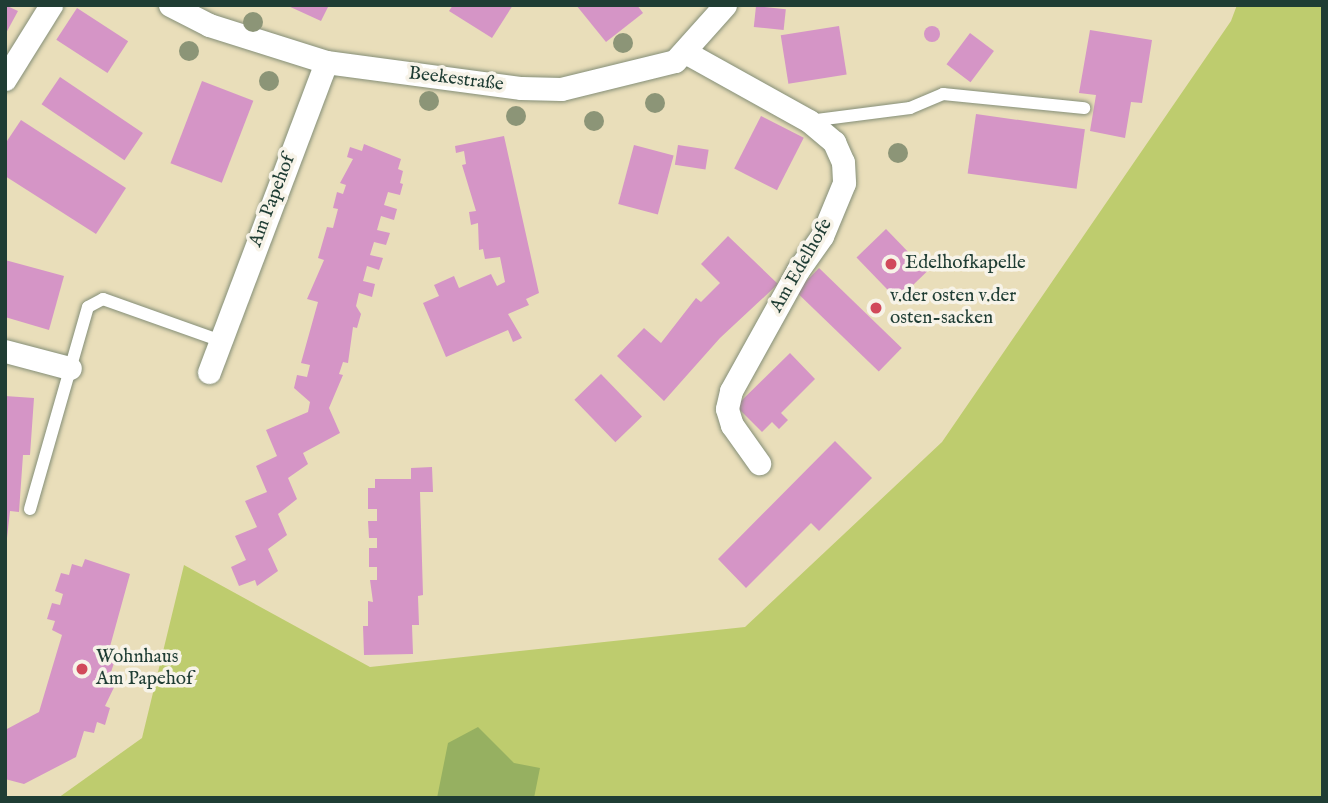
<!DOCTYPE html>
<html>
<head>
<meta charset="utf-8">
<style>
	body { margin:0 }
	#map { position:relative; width:1328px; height:803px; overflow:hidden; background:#e9deba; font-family:"IM FELL English",serif }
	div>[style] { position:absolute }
	.green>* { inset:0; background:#becc6e }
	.forest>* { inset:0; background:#96b061 }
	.building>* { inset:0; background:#d595c6; transform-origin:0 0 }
	.round { border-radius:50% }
	.roads { filter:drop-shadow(0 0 2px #848e77) drop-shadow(0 0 2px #848e77) }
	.service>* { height:12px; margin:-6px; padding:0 6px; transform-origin:6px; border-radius:6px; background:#fff }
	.minor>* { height:23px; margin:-11.5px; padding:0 11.5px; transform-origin:11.5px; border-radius:11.5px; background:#fff }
	.trees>* { width:20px; height:20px; margin:-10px; border-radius:50%; background:#8c9577 }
	.dots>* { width:19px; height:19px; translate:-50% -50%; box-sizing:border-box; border:4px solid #f7f3e8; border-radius:50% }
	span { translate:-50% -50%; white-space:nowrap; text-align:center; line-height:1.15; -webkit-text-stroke:7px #f7f3e8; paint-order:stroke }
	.street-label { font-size:19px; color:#1f3d34 }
	.poi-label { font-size:19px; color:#1f3d34 }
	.left { translate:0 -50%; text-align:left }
	.frame { position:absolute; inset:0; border:7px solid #1f3d34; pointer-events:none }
</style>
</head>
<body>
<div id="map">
	<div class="green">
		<div style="clip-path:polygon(1237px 5px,1323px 5px,1323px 798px,58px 798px,142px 738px,184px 565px,370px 667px,745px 627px,942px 442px,1231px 21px)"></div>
	</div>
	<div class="forest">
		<div style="clip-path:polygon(478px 727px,514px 763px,540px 768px,534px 798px,437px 798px,448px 743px)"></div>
	</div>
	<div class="building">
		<div style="clip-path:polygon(5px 5px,18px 11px,5px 35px)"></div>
		<div style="clip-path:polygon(286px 5px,329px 5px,321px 21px)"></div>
		<div style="clip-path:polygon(453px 5px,513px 5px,492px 38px,449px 11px)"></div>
		<div style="clip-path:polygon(576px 5px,637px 5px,643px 13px,606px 42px)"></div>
		<div style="left:756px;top:6px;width:30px;height:21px;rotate:6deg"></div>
		<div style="left:77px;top:8px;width:61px;height:38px;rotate:33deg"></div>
		<div class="round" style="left:924px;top:26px;width:16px;height:16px"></div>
		<div style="left:839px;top:26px;width:49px;height:59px;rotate:81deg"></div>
		<div style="clip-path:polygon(1090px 30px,1152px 40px,1142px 103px,1131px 102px,1125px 138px,1090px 131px,1096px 95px,1079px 93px)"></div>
		<div style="left:970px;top:33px;width:30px;height:39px;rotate:37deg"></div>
		<div style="left:60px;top:77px;width:100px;height:33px;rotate:34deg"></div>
		<div style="left:202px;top:81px;width:55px;height:88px;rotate:21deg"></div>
		<div style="left:976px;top:114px;width:110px;height:60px;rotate:8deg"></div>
		<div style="left:761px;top:116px;width:48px;height:59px;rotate:27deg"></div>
		<div style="clip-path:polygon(21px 120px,126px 188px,96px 234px,5px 176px,5px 144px)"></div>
		<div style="clip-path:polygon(504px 136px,539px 293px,526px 299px,529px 305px,508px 314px,522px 338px,513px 342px,508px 330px,446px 357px,423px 303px,439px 296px,434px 285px,454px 276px,459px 288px,491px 274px,497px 286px,505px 282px,500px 257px,485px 259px,483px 249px,479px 250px,478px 223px,471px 225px,469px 212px,476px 211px,462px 165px,466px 164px,464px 151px,456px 153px,455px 146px)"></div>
		<div style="clip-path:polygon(364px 144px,401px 159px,398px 169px,403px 171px,400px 183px,403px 184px,400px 195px,388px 192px,384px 205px,397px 209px,394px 220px,381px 216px,377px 230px,390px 233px,386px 245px,374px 242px,370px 255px,383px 258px,379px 270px,367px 266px,363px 281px,375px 284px,372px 297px,359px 293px,356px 306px,361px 314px,357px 328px,353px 327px,348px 363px,343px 362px,339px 374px,343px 375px,329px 408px,340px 433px,303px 453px,308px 464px,288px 478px,297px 499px,278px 514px,287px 535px,268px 549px,278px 571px,257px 586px,255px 580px,239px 586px,231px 567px,246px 560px,235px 536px,257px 527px,245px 501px,267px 492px,256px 466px,277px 456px,266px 430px,308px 412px,310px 402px,294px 388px,297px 375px,307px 377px,310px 365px,301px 363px,318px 302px,307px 299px,324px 260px,318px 258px,327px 227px,333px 228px,338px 209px,333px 208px,337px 192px,343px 194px,346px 185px,340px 183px,353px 159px,347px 157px,350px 147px,362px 151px)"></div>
		<div style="left:634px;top:145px;width:41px;height:61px;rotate:15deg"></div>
		<div style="left:678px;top:145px;width:31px;height:20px;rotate:9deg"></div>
		<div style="left:886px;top:229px;width:59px;height:41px;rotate:46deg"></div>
		<div style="clip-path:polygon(728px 236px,778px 284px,720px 338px,664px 401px,617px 356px,644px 328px,661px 343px,696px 298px,701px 302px,720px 283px,701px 264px)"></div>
		<div style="clip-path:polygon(5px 260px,64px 276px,49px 330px,5px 317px)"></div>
		<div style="left:819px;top:268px;width:115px;height:33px;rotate:44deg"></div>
		<div style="clip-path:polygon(790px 353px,815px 379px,781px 413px,788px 420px,779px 429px,772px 422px,762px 432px,736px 406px)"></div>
		<div style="left:601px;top:374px;width:59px;height:37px;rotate:46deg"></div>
		<div style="clip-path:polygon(5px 396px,34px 398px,30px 455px,23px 455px,19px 512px,10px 511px,7px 538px)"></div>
		<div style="clip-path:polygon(835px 441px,872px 478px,819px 531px,811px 523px,746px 588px,718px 559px)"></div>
		<div style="clip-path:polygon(432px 467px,433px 492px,420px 492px,423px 595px,418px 596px,419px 625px,412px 625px,413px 654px,364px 655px,363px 626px,368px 626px,368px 601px,373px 602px,370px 580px,377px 580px,377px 567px,369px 567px,369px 548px,377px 548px,377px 538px,369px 538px,368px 521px,377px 521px,377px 509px,368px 509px,368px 488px,375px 488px,375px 479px,411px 479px,411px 468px)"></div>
		<div style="clip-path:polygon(85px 559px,130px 574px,106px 661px,114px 663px,110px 675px,119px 677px,105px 706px,110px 708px,105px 725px,97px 722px,94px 733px,84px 731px,76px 757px,24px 784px,5px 779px,5px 730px,39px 712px,62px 635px,52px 630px,55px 621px,47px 619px,52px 603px,60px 605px,63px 594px,55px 591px,61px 573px,69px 575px,72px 564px,82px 567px)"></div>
	</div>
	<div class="roads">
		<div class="service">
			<div style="left:809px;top:121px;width:102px;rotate:-7.3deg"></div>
			<div style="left:910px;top:108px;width:36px;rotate:-23deg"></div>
			<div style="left:943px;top:94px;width:142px;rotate:5.7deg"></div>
			<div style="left:30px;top:509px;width:210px;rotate:-74deg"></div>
			<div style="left:88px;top:307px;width:17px;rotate:-28deg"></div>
			<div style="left:103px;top:299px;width:125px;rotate:19.6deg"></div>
		</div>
		<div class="minor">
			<div style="left:170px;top:5px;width:44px;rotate:27.1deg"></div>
			<div style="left:209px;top:25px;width:123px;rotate:17.5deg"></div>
			<div style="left:326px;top:62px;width:197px;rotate:7.6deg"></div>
			<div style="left:521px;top:88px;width:40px;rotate:1.4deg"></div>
			<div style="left:561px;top:89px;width:117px;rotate:-13.8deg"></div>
			<div style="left:675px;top:61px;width:75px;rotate:-48.2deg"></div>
			<div style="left:685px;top:52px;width:142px;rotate:29.1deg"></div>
			<div style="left:809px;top:121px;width:33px;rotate:40deg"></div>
			<div style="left:834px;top:142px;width:22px;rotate:66deg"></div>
			<div style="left:843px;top:162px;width:21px;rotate:87deg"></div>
			<div style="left:844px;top:183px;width:57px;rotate:112.5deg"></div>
			<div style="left:822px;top:236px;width:42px;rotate:125.2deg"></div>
			<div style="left:798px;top:270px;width:138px;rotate:119deg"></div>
			<div style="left:731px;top:391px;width:18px;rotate:103deg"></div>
			<div style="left:727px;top:409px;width:17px;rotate:73deg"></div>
			<div style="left:732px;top:425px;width:47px;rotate:54.6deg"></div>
			<div style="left:5px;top:79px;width:87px;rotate:-58.1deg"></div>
			<div style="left:5px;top:351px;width:67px;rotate:14.7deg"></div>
			<div style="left:209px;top:372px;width:331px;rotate:-69.3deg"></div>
		</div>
	</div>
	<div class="trees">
		<div style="left:253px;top:22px"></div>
		<div style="left:623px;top:43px"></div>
		<div style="left:189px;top:51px"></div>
		<div style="left:269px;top:81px"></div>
		<div style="left:429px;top:101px"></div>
		<div style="left:655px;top:103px"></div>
		<div style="left:516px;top:116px"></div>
		<div style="left:594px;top:121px"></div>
		<div style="left:898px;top:153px"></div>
	</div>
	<div class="dots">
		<div style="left:891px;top:264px;background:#d1495b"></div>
		<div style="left:876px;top:308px;background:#d1495b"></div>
		<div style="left:82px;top:669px;background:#d1495b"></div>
	</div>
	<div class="street-label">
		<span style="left:456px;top:80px;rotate:7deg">Beekestraße</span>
		<span style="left:273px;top:201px;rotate:-69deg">Am Papehof</span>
		<span style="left:802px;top:266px;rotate:-60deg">Am Edelhofe</span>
	</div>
	<div class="poi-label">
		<span class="left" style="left:905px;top:264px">Edelhofkapelle</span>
		<span class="left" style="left:890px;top:308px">v.der osten v.der<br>osten-sacken</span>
		<span class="left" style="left:96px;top:669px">Wohnhaus<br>Am Papehof</span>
	</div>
	<div class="frame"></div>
</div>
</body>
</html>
